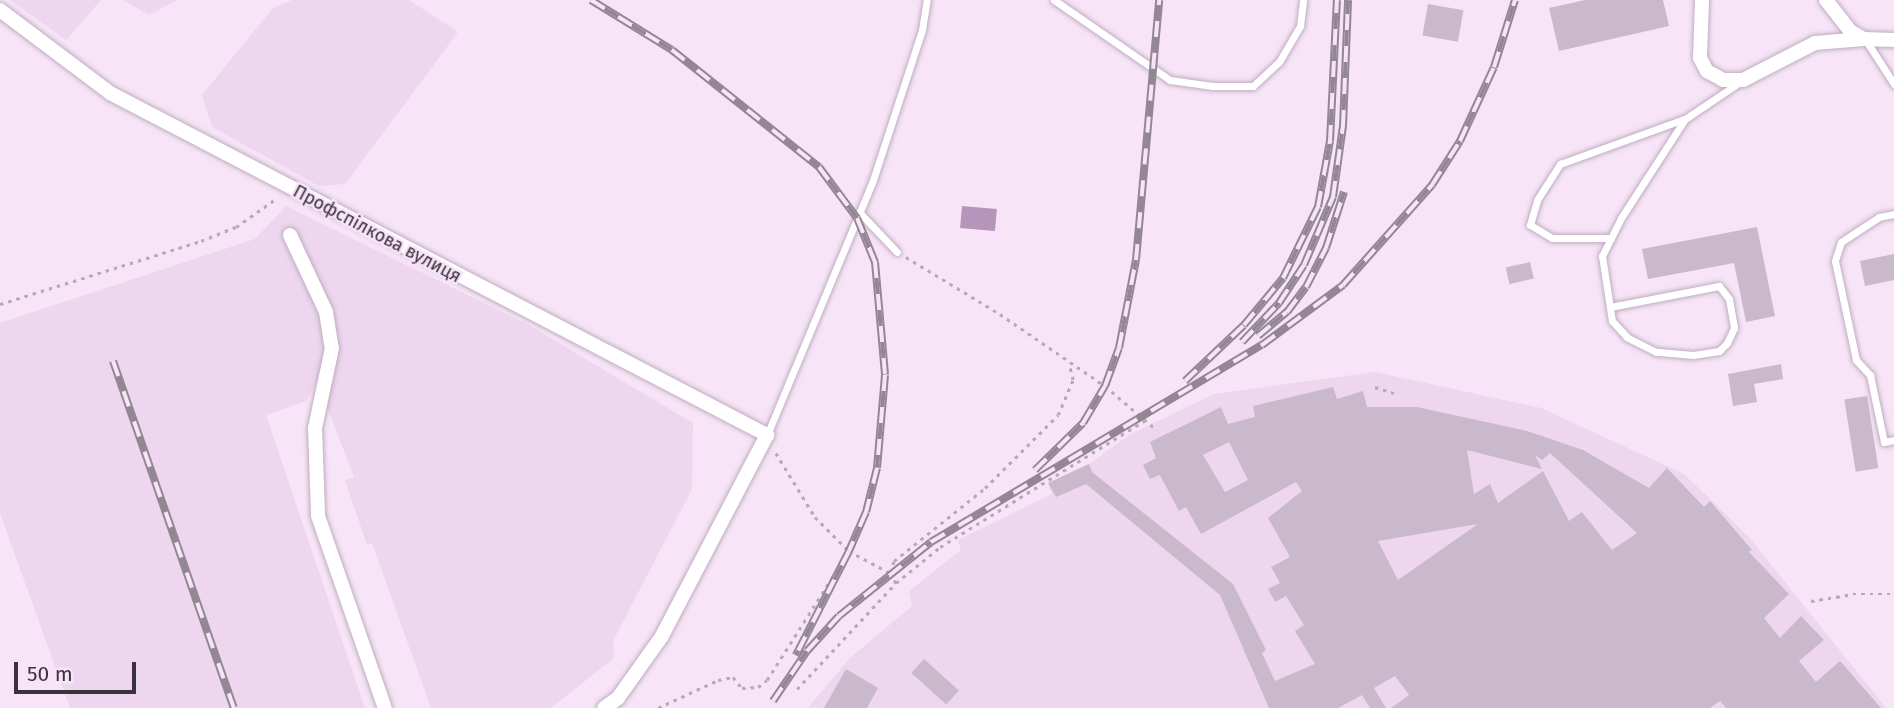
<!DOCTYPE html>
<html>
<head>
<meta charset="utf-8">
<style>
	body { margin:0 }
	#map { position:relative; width:1894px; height:708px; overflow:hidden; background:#f7e4f7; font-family:"Fira Sans",sans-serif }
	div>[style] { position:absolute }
	.built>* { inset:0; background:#edd6ee }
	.water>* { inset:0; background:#b794b9; transform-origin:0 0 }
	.building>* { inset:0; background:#cab9cb; transform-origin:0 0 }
	.path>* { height:2.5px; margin-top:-1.25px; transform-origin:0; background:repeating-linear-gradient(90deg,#b8a9b8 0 3.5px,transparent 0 8.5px) }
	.roads { filter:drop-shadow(0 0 2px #bfadc0) drop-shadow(0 0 2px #bfadc0) }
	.lane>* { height:7px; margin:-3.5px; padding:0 3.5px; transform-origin:3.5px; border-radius:3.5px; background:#fff }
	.street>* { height:14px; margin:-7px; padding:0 7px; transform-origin:7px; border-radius:7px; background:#fff }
	.rail>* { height:8px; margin-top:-4px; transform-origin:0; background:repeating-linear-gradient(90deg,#f7e4f7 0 16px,#948794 0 32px); box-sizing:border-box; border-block:2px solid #948794 }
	span { translate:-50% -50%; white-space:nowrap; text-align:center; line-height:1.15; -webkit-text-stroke:5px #f7e4f7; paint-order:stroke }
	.street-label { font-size:18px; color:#3b333b }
	.scale { position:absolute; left:14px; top:662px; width:122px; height:32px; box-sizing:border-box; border:4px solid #3b333b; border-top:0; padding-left:9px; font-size:21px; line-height:24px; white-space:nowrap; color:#3b333b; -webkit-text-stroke:5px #f7e4f7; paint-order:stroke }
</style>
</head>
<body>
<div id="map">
	<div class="built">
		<div style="clip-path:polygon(10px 0,101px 0,66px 40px)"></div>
		<div style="clip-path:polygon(123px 0,177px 0,149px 15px)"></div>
		<div style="clip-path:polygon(292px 0,409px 0,458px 32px,345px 184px,319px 186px,212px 127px,202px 95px,273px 8px)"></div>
		<div style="clip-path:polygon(286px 206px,529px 325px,693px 423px,692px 489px,613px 641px,614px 658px,551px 708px,431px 708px,372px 543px,367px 545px,362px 530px,345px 480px,354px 477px,317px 381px,306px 401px,266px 415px,365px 708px,70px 708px,0 513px,0 323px,255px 239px)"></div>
		<div style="clip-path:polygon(1375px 372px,1541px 408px,1684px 474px,1748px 536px,1886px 708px,808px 708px,850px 658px,912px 606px,909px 591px,961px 550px,958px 540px,1052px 494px,1048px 483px,1089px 464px,1129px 435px,1214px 394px)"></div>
	</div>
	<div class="water">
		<div style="left:962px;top:206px;width:35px;height:22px;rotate:5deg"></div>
	</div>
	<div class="building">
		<div style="clip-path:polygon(1585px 0,1663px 0,1669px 26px,1559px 51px,1549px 8px)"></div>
		<div style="left:1428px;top:4px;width:36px;height:32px;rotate:10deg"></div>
		<div style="clip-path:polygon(1757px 227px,1775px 316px,1746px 322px,1734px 263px,1648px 279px,1642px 249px)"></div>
		<div style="clip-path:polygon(1894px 254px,1894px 280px,1865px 286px,1860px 261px)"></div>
		<div style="left:1530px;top:262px;width:17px;height:25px;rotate:77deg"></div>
		<div style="clip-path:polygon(1781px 364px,1783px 379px,1754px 384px,1757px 402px,1733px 406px,1728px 374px)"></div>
		<div style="clip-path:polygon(evenodd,1333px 387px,1337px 399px,1363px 391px,1367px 407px,1417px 407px,1527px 431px,1583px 450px,1649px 488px,1667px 468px,1704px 507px,1710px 501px,1752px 550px,1749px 552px,1789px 594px,1764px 618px,1780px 638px,1801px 616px,1824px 640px,1799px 661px,1816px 682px,1840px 661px,1881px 708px,1726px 708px,1720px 701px,1710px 708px,1391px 708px,1409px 695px,1395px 676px,1374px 688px,1386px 708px,1370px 708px,1362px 695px,1338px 708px,1269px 708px,1220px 595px,1086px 484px,1056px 497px,1048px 483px,1089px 464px,1092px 472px,1233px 584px,1266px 650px,1262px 653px,1275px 681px,1315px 664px,1295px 631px,1304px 625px,1286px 596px,1275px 602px,1268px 589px,1280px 583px,1271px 567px,1290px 557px,1268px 518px,1302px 491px,1296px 482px,1201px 534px,1186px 507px,1179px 511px,1160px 475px,1150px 479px,1143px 465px,1156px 458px,1150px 442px,1221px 407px,1228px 424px,1255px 417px,1253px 406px,1333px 387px,1229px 442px,1248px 480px,1225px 492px,1203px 455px,1229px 442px,1333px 387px,1467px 450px,1542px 469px,1535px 455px,1542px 460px,1550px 453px,1637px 533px,1612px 550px,1582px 512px,1569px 521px,1543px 471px,1498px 503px,1490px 484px,1474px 494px,1467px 450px,1333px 387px,1478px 524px,1398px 580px,1378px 541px,1478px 524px)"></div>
		<div style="left:1867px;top:396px;width:73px;height:23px;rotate:81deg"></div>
		<div style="left:924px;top:659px;width:47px;height:19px;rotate:42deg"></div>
		<div style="clip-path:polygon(846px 669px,878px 688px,867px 708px,824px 708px)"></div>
	</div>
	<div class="path">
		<div style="left:906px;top:257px;width:110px;rotate:31.2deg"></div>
		<div style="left:1000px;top:314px;width:127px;rotate:34.4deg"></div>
		<div style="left:1105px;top:386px;width:68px;rotate:40.2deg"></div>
		<div style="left:0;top:304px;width:211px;rotate:-17.4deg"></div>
		<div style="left:201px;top:241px;width:38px;rotate:-22deg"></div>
		<div style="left:236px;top:227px;width:50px;rotate:-35.3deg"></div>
		<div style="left:1375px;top:387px;width:20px;rotate:18deg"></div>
		<div style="left:776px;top:453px;width:75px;rotate:58.6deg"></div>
		<div style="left:815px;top:517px;width:48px;rotate:45deg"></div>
		<div style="left:849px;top:551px;width:47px;rotate:28.2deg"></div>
		<div style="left:890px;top:573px;width:12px;rotate:59deg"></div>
		<div style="left:890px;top:573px;width:13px;rotate:-72deg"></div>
		<div style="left:894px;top:561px;width:117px;rotate:-38.7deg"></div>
		<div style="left:985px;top:488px;width:103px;rotate:-45deg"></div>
		<div style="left:1058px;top:415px;width:38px;rotate:-67deg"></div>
		<div style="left:1073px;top:380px;width:16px;rotate:-105deg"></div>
		<div style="left:1811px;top:601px;width:43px;rotate:-9.5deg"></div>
		<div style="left:1853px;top:594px;width:41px"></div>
		<div style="left:797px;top:689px;width:145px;rotate:-47deg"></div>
		<div style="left:896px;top:583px;width:57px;rotate:-39.3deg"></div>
		<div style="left:940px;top:547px;width:243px;rotate:-31.7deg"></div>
		<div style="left:658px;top:708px;width:66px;rotate:-25deg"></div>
		<div style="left:718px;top:680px;width:15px;rotate:-11deg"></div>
		<div style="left:733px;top:677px;width:14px;rotate:51deg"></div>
		<div style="left:742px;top:688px;width:16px;rotate:-4deg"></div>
		<div style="left:758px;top:687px;width:11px;rotate:-38deg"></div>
		<div style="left:767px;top:680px;width:153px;rotate:-57.6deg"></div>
	</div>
	<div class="roads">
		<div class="lane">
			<div style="left:1054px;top:0;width:141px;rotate:34.6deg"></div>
			<div style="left:1170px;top:80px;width:43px;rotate:7.9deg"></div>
			<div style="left:1213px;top:86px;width:40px"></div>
			<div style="left:1253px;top:86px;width:35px;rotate:-43deg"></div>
			<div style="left:1279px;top:62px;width:42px;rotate:-59.7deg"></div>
			<div style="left:1300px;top:26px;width:26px;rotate:-83deg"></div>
			<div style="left:1865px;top:39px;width:54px;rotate:57.2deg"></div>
			<div style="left:859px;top:212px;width:55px;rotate:46.5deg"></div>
			<div style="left:1894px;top:214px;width:15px;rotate:169deg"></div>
			<div style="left:1879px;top:217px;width:45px;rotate:146.7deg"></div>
			<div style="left:1841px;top:242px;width:20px;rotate:108deg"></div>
			<div style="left:1835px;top:261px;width:101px;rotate:78deg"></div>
			<div style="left:1856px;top:360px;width:21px;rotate:47deg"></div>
			<div style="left:1870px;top:375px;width:68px;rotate:78.2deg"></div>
			<div style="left:1884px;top:442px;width:10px;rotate:-11deg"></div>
			<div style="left:1611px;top:238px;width:59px;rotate:180deg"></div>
			<div style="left:1552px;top:238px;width:26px;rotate:-149deg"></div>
			<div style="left:1530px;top:225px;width:26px;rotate:-74deg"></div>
			<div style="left:1537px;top:200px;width:43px;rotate:-57.4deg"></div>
			<div style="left:1560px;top:164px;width:132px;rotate:-19.9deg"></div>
			<div style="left:1610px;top:307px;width:111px;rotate:-10.9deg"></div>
			<div style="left:1719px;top:286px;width:16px;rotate:52deg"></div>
			<div style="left:1729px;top:299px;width:29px;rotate:80deg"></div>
			<div style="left:1734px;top:328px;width:17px;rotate:115deg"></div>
			<div style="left:1727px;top:343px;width:11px;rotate:135deg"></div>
			<div style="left:1719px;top:351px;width:26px;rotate:171deg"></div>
			<div style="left:1693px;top:355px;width:37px;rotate:-175deg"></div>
			<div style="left:1656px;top:352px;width:33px;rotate:-153deg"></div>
			<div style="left:1627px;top:337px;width:22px;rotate:-133deg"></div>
			<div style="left:1612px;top:321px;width:66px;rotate:-98.7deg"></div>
			<div style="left:1602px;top:256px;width:42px;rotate:-63.4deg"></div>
			<div style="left:1621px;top:218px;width:118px;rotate:-57.1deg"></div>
			<div style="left:1685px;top:119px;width:66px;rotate:-33.9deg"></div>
			<div style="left:767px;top:435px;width:276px;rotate:-67.4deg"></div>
			<div style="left:873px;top:180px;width:158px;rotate:-71.9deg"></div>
			<div style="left:922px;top:30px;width:30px;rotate:-81deg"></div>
		</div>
		<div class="street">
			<div style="left:1702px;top:0;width:58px;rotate:92deg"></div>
			<div style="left:1700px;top:58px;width:15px;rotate:62deg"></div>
			<div style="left:1707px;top:71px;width:18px;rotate:29deg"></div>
			<div style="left:1723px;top:80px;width:20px"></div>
			<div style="left:1743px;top:80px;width:81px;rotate:-27.2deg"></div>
			<div style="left:1815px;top:43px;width:49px;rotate:-4.7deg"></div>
			<div style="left:1826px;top:0;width:39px;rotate:52deg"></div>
			<div style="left:1850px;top:31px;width:16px;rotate:30deg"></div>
			<div style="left:1864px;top:39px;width:30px;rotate:2deg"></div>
			<div style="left:0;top:10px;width:138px;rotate:37deg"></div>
			<div style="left:110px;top:93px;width:741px;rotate:27.5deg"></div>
			<div style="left:767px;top:435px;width:227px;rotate:117.6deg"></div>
			<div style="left:662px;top:636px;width:76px;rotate:125.4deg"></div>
			<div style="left:618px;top:698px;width:17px;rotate:144deg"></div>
			<div style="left:290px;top:235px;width:85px;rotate:64.9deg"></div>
			<div style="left:326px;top:312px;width:36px;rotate:81deg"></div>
			<div style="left:332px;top:348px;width:82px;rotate:102deg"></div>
			<div style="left:315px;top:428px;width:88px;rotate:88deg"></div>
			<div style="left:318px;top:516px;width:203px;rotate:70.8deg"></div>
		</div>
	</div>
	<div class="rail">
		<div style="left:591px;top:0;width:95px;rotate:31.7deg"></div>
		<div style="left:672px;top:50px;width:188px;rotate:38.5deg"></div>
		<div style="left:819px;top:167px;width:64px;rotate:53.3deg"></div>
		<div style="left:857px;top:218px;width:48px;rotate:67.8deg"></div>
		<div style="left:875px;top:262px;width:113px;rotate:84.9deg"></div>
		<div style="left:885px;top:375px;width:93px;rotate:94.9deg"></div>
		<div style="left:877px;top:468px;width:45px;rotate:104deg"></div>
		<div style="left:866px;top:512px;width:43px;rotate:113.6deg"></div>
		<div style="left:849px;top:551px;width:117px;rotate:117deg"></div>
		<div style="left:1258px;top:336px;width:38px;rotate:-40deg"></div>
		<div style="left:1287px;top:312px;width:31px;rotate:-53deg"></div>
		<div style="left:1306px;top:287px;width:44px;rotate:-62.9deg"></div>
		<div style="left:1326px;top:248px;width:59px;rotate:-72.2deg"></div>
		<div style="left:1242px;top:342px;width:54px;rotate:-46.5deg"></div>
		<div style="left:1279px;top:303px;width:45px;rotate:-56.7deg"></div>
		<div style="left:1304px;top:265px;width:74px;rotate:-66.9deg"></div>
		<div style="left:1333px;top:197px;width:72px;rotate:-82deg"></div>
		<div style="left:1343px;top:126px;width:126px;rotate:-87.7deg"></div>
		<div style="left:113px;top:361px;width:367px;rotate:70.8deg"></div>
		<div style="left:1185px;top:381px;width:81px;rotate:-43.5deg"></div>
		<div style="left:1244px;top:325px;width:61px;rotate:-50.3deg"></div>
		<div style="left:1283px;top:278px;width:79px;rotate:-63.8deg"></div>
		<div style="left:1318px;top:207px;width:67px;rotate:-79.7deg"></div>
		<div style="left:1330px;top:141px;width:141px;rotate:-87.2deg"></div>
		<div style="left:1035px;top:470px;width:67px;rotate:-44.4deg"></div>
		<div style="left:1083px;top:423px;width:43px;rotate:-59.3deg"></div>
		<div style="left:1105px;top:386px;width:40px;rotate:-69.8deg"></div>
		<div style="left:1119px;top:348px;width:90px;rotate:-79.1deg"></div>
		<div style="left:1136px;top:260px;width:261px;rotate:-84.9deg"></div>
		<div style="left:773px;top:701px;width:60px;rotate:-55.8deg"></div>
		<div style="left:807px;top:651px;width:47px;rotate:-47.6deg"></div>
		<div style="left:839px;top:616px;width:118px;rotate:-38.8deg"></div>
		<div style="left:931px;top:542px;width:385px;rotate:-30.8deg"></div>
		<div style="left:1262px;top:345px;width:101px;rotate:-36.5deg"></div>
		<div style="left:1343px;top:285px;width:134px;rotate:-48.3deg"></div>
		<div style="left:1432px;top:185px;width:52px;rotate:-57.5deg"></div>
		<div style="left:1460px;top:141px;width:81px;rotate:-65.3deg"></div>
		<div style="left:1494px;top:67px;width:70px;rotate:-72.6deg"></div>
	</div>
	<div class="street-label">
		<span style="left:377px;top:234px;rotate:28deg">Профспілкова вулиця</span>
	</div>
	<div class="scale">50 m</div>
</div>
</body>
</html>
